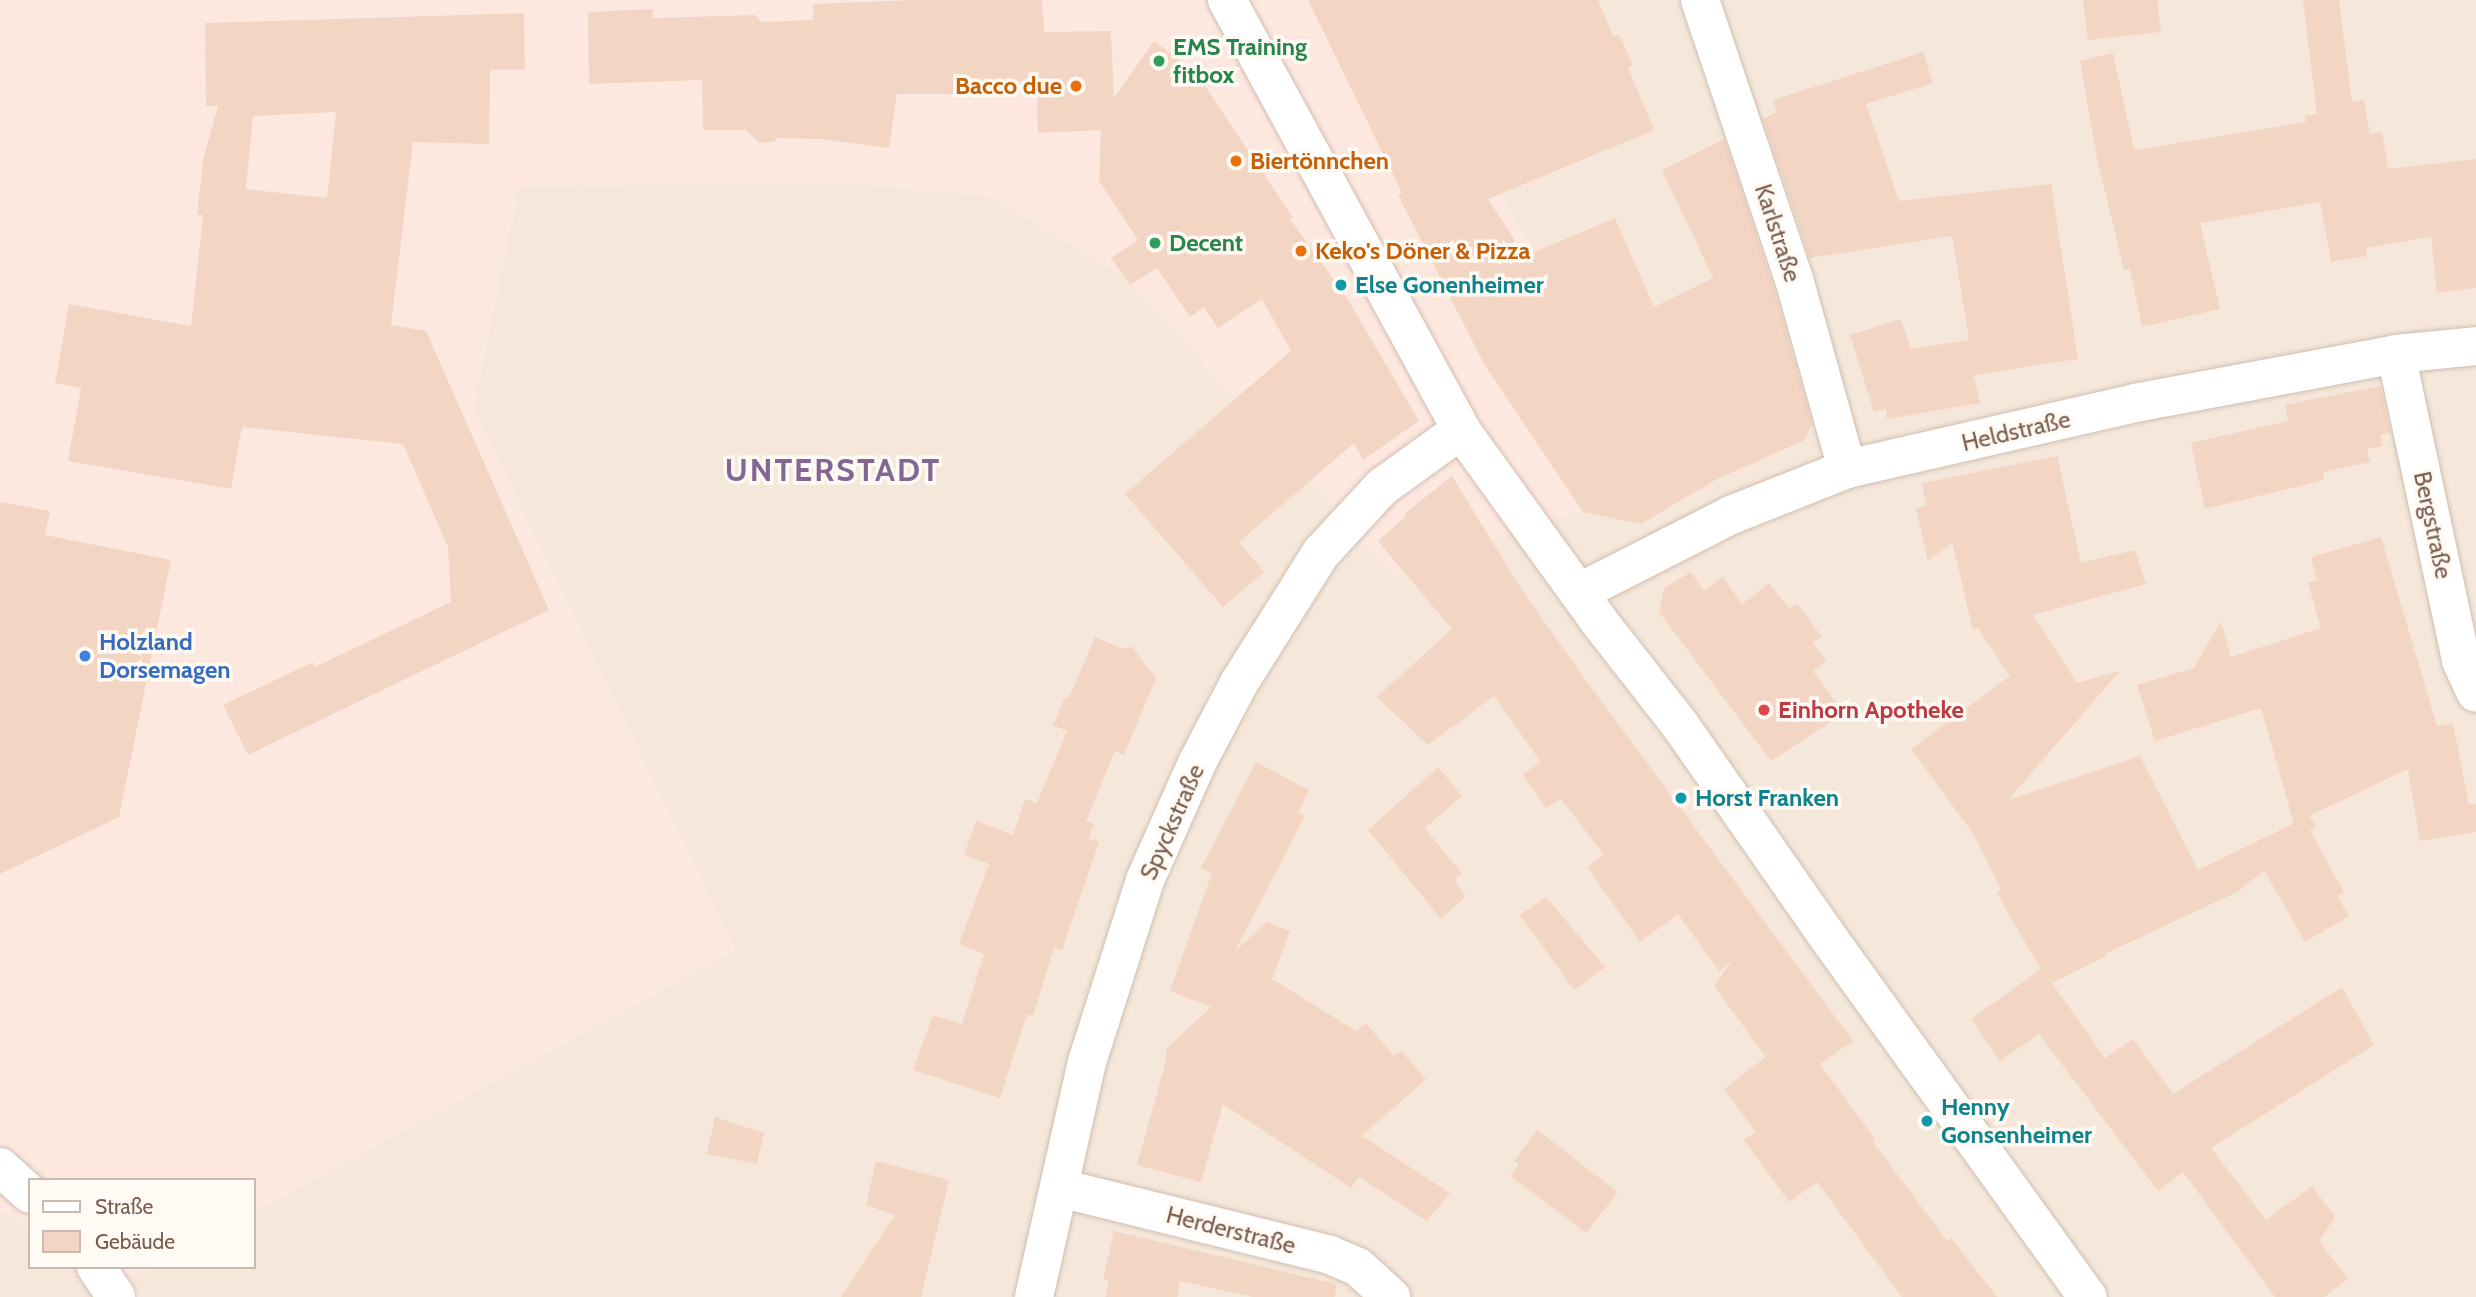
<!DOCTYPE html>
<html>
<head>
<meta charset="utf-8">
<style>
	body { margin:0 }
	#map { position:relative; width:2476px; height:1297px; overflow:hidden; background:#fdf6ec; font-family:Cabin,sans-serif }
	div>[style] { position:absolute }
	.residential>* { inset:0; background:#f5e8da }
	.commercial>* { inset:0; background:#fde8e0 }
	.building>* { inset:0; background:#f3d5c3 }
	.roads { filter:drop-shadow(0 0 2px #d1beb0) drop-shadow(0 0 2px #d1beb0) }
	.street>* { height:38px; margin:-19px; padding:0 19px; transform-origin:19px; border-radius:19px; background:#fff }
	.secondary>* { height:38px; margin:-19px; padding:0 19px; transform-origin:19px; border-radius:19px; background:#fff }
	.dots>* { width:19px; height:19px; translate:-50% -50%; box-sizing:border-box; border:4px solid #fffaf3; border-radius:50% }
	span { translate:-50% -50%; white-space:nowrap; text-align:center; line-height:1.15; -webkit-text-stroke:7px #fffaf3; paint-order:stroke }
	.leisure-label { font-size:24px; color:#27864d; font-weight:700 }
	.left { translate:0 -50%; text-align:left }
	.food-label { font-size:24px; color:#c56008; font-weight:700 }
	.right { translate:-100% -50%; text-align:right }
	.street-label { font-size:24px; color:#7a5c4d }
	.culture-label { font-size:24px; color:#0d838f; font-weight:700 }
	.shop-label { font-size:24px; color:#366cbe; font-weight:700 }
	.health-label { font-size:24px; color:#be3a42; font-weight:700 }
	.district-label { font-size:32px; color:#846695; font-weight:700; letter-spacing:2px }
	.legend { position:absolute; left:28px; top:1178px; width:228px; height:91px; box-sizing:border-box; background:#fffaf3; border:2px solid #cabbb1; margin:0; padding:9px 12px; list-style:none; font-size:21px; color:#7a5c4d }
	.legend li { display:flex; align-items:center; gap:14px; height:35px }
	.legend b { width:35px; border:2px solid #cabbb1 }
</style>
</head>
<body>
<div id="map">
	<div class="residential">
		<div style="clip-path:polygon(1407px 0,2476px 0,2476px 1297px,140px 1297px,130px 1279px,152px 1267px,254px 1267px,254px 1212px,735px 950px,473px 408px,519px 187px,835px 182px,990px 196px,1127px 278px,1653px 423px,1517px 226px)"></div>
		<div style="clip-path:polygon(0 1210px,30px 1226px,30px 1267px,85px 1267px,102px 1297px,0 1297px)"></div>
	</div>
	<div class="commercial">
		<div style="clip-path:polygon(0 0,1407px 0,1517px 226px,1653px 423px,1669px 480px,1392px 575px,1127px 278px,990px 196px,835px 182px,519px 187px,473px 408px,735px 950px,254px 1212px,254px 1180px,30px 1180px,30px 1226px,0 1210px)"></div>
		<div style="clip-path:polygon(108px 1267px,152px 1267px,130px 1279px)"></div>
	</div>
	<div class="building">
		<div style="clip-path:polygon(913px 0,1042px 0,1044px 32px,1111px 31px,1114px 98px,1154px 41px,1197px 74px,1293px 218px,1290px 219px,1347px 298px,1419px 421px,1363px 460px,1354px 443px,1239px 542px,1264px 572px,1223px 607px,1125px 494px,1291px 351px,1262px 299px,1218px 328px,1204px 307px,1190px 317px,1157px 268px,1130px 285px,1111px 258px,1138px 240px,1099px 181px,1101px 130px,1038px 133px,1036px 81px,963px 84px,953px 94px,897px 94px,889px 148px,820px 139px,777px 138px,774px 142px,759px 143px,746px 130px,703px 130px,702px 80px,589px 84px,588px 12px,653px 9px,653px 18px,755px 15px,762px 22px,813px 20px,813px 4px)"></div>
		<div style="clip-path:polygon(1308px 0,1598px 0,1613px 36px,1619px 34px,1633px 65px,1628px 68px,1654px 130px,1488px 199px,1525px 256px,1615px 218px,1654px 307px,1713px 278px,1662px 170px,1724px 139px,1773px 285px,1812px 424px,1805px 440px,1717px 479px,1641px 524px,1583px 512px,1484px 364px,1398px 195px,1402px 193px)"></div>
		<div style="clip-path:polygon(2083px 0,2157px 0,2161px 32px,2088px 40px)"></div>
		<div style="clip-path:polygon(2303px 0,2339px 0,2352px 102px,2364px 100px,2370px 134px,2382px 132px,2388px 169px,2476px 159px,2476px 288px,2437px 293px,2431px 237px,2366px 248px,2367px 256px,2331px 262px,2320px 202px,2200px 223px,2220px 309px,2142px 327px,2130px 269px,2124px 270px,2097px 158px,2080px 61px,2113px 53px,2134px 150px,2306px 122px,2305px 116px,2317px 114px)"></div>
		<div style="clip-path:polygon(evenodd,524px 13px,525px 69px,490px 70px,489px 144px,413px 142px,391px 325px,426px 331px,549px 610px,248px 755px,223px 705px,313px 662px,315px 667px,451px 602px,448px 547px,403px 444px,242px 427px,231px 489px,68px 461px,81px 388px,55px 383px,69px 304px,191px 326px,203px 215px,197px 215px,203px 160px,218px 106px,206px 106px,205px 23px,524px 13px,336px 112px,327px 198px,246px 189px,253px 116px,336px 112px)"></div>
		<div style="clip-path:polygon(1923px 52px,1933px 83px,1866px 104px,1899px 201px,2051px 184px,2078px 359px,1974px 375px,1980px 403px,1887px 419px,1886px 409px,1874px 412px,1850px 335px,1901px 319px,1911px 349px,1969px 340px,1952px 236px,1810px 258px,1763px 119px,1777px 112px,1773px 100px)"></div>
		<div style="clip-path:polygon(2380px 386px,2390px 432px,2380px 435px,2382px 446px,2367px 449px,2370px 462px,2323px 472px,2324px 480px,2205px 509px,2191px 443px,2288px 421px,2285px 405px)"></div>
		<div style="clip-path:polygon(2057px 456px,2081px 563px,2135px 550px,2146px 584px,2033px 615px,2077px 683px,2120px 671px,2008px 800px,2140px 756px,2198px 870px,2299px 821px,2294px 824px,2261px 708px,2155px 741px,2137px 685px,2194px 668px,2221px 621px,2231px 657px,2321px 628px,2308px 583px,2317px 580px,2311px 557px,2381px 537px,2437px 726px,2453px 723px,2469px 804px,2476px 804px,2476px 832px,2420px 841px,2408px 769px,2309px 816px,2316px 826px,2310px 831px,2344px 892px,2337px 896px,2349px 916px,2305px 942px,2264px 870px,2239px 891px,2105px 954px,2106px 956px,2052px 983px,2105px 1058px,2133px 1039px,2173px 1094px,2342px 987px,2374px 1045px,2211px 1148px,2266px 1220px,2312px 1186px,2335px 1217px,2319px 1241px,2348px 1279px,2324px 1297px,2275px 1297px,2183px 1172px,2158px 1191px,2039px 1034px,2000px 1061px,1971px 1019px,2041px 969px,2005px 908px,1997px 892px,2001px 890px,1974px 835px,1911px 749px,2010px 676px,1978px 628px,1973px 630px,1952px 542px,1928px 561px,1916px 508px,1926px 506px,1922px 483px)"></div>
		<div style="clip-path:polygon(1452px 476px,1520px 587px,1582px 675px,1853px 1041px,1820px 1064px,1875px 1139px,1872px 1141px,1947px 1241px,1951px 1238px,1997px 1297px,1902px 1297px,1817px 1182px,1789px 1202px,1744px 1140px,1756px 1132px,1724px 1089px,1766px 1057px,1714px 986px,1732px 961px,1719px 971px,1678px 914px,1640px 942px,1587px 867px,1604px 855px,1561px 799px,1546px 808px,1523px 775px,1540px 761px,1494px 696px,1428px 745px,1377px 697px,1452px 629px,1378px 541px,1406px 516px,1404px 514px)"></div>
		<div style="clip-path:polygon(0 502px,50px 511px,45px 535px,171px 560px,119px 817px,0 874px)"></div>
		<div style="clip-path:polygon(1691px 572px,1704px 591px,1723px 577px,1742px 604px,1769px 583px,1789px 609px,1797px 603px,1822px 637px,1813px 642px,1826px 661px,1813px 671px,1844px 713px,1771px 761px,1659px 612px,1664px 588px)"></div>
		<div style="clip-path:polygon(1095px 637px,1121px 648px,1132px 647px,1156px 678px,1124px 755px,1115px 751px,1086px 821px,1094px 824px,1088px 839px,1099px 842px,1062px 950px,1054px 948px,1033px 1016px,1027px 1014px,1000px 1098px,913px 1070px,933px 1015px,962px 1024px,984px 954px,959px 944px,989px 864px,964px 855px,976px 821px,1013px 835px,1025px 799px,1037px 803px,1067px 731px,1053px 725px,1065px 697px,1069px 698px)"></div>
		<div style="clip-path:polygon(1256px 762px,1309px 790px,1298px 812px,1305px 816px,1235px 951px,1267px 922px,1290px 931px,1272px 979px,1356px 1031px,1366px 1023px,1394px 1056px,1401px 1051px,1426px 1079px,1362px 1136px,1450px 1193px,1427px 1221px,1359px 1177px,1351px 1188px,1223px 1104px,1201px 1182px,1137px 1165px,1164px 1068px,1167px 1048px,1211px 1007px,1170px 991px,1212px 873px,1201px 868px)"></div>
		<div style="clip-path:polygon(1438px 767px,1462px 796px,1425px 828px,1462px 874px,1454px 880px,1466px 896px,1441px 919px,1368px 830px)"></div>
		<div style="clip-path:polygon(1546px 897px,1605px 967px,1574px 990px,1520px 915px)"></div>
		<div style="clip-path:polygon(715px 1117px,764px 1133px,757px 1164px,707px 1154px)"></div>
		<div style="clip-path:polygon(1537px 1130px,1618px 1192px,1586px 1233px,1510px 1176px,1519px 1164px,1514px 1161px)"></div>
		<div style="clip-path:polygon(876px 1161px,949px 1180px,921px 1297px,841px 1297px,895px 1215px,866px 1205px)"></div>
		<div style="clip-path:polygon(1114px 1231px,1336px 1284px,1335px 1297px,1253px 1297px,1180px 1281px,1177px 1297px,1105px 1297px,1109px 1280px,1103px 1279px)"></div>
	</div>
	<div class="roads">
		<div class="street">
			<div style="left:1700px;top:0;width:294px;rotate:71.4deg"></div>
			<div style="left:1794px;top:279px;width:197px;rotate:74.4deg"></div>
			<div style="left:2396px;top:354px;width:314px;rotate:78deg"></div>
			<div style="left:2461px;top:661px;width:35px;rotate:65deg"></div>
			<div style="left:1580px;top:592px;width:169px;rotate:-27deg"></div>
			<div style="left:1731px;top:515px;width:125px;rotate:-21.6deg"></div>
			<div style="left:1847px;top:469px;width:295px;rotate:-12.9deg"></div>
			<div style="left:2135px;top:403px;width:266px;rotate:-10.6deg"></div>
			<div style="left:2396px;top:354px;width:80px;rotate:-5.7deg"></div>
			<div style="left:0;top:1167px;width:40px;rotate:42deg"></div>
			<div style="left:1060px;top:1188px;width:278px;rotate:13.9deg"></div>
			<div style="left:1330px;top:1255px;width:30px;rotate:23deg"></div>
			<div style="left:1358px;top:1267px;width:45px;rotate:42.3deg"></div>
			<div style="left:96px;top:1267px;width:36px;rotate:56deg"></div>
			<div style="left:1034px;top:1297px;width:241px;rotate:-77.3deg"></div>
			<div style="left:1087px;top:1062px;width:191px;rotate:-72.3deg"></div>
			<div style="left:1145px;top:880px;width:128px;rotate:-66deg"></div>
			<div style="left:1197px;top:763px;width:90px;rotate:-62.3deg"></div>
			<div style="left:1239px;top:683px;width:154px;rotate:-57.8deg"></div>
			<div style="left:1321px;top:553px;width:90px;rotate:-47.3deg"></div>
			<div style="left:1382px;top:487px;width:97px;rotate:-35.8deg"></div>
		</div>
		<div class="secondary">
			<div style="left:1227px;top:0;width:490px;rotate:61.4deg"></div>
			<div style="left:1461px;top:430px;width:234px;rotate:54.2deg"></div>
			<div style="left:1598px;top:620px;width:133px;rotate:52deg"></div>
			<div style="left:1680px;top:725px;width:254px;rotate:55.1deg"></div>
			<div style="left:1825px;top:933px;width:449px;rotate:54.2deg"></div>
		</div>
	</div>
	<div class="dots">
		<div style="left:1159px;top:61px;background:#2e9e5b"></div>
		<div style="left:1076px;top:86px;background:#e8710a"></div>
		<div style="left:1236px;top:161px;background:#e8710a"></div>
		<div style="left:1155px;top:243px;background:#2e9e5b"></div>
		<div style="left:1301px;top:251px;background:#e8710a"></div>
		<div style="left:1341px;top:285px;background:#0f9aa8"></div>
		<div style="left:85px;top:656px;background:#3f7fe0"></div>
		<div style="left:1764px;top:710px;background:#e0444e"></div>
		<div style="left:1681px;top:798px;background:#0f9aa8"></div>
		<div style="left:1927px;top:1121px;background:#0f9aa8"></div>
	</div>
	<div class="leisure-label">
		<span class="left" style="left:1173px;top:61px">EMS Training<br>fitbox</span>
		<span class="left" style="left:1169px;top:243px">Decent</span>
	</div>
	<div class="food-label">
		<span class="right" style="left:1062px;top:86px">Bacco due</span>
		<span class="left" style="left:1250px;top:161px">Biertönnchen</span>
		<span class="left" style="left:1315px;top:251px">Keko's Döner &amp; Pizza</span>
	</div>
	<div class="street-label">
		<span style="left:1778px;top:233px;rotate:72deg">Karlstraße</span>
		<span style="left:2016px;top:431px;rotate:-13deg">Heldstraße</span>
		<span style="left:2433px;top:525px;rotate:78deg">Bergstraße</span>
		<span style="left:1172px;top:822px;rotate:-66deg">Spyckstraße</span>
		<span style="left:1231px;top:1230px;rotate:14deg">Herderstraße</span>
	</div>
	<div class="culture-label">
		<span class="left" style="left:1355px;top:285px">Else Gonenheimer</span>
		<span class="left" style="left:1695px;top:798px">Horst Franken</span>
		<span class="left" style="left:1941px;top:1121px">Henny<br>Gonsenheimer</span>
	</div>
	<div class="shop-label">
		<span class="left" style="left:99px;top:656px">Holzland<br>Dorsemagen</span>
	</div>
	<div class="health-label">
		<span class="left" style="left:1778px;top:710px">Einhorn Apotheke</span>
	</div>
	<div class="district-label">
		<span style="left:833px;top:470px">UNTERSTADT</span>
	</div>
	<ul class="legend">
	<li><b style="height:9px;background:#fff"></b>Straße</li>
	<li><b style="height:19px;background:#f3d5c3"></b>Gebäude</li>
	</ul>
</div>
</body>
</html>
